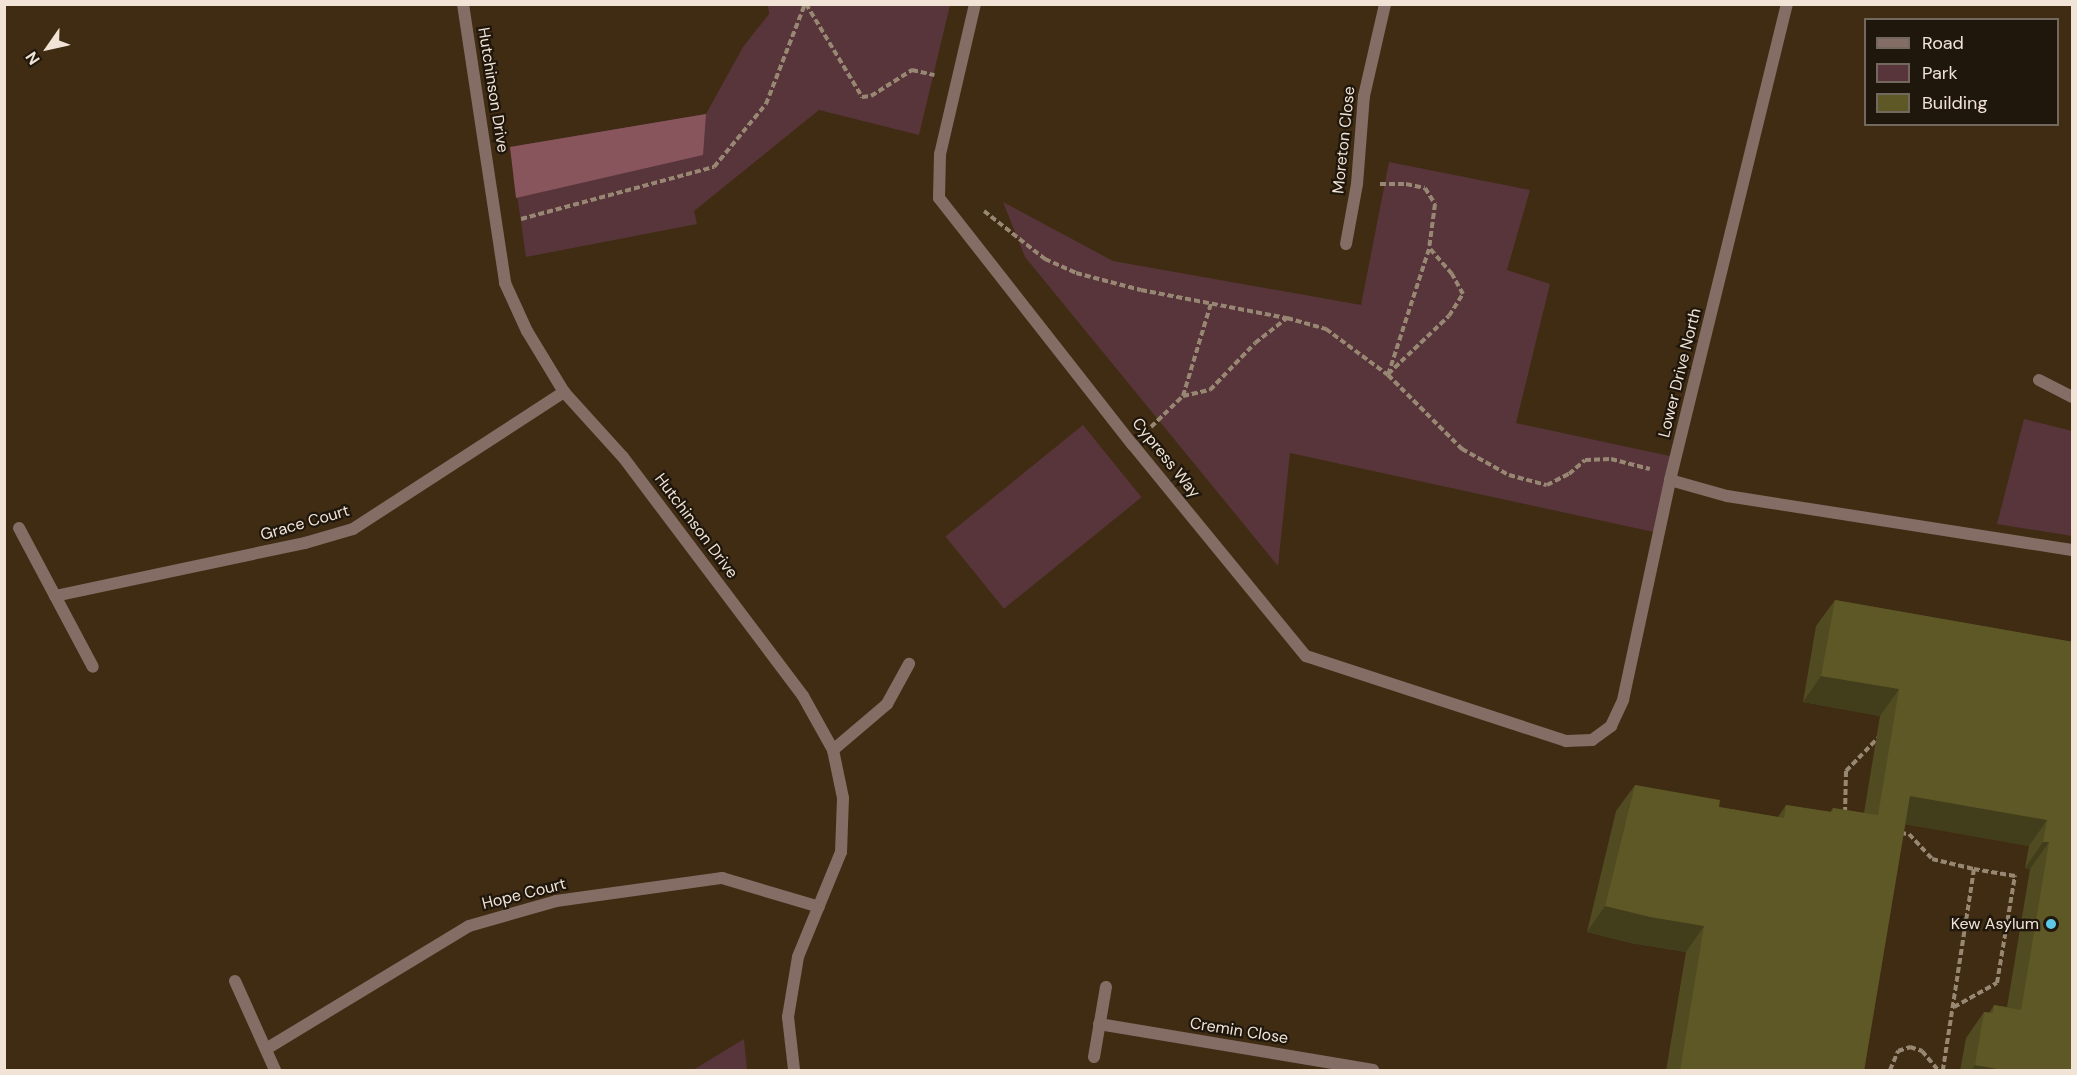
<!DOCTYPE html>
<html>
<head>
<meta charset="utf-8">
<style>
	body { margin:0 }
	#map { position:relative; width:2077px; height:1075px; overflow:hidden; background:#3f2c13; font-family:"DM Sans",sans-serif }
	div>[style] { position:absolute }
	.green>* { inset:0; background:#58353a; transform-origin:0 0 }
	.forest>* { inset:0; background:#88555d }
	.path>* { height:4px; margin-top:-2px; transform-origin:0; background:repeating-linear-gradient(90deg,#978773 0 6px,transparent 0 9px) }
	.service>* { height:12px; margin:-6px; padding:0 6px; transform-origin:6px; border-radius:6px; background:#836d65 }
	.pedestrian>* { height:12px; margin:-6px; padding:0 6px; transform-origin:6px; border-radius:6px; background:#836d65 }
	.minor>* { height:12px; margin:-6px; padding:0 6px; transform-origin:6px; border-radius:6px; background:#836d65 }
	.wall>* { inset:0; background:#514b21 }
	.shaded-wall>* { inset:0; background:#423d1b }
	.building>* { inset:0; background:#5e5726 }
	.dots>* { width:16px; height:16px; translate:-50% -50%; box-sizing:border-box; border:3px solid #1f160c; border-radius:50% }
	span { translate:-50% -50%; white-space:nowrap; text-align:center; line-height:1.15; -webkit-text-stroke:4.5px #1f160c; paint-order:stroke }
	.street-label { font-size:16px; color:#f1e4d6 }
	.poi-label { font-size:16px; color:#f1e4d6 }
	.right { translate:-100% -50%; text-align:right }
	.frame { position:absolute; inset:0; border:6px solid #f1e4d6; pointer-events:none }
	.legend { position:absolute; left:1864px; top:18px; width:195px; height:108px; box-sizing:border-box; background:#1f160c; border:2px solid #73685d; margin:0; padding:8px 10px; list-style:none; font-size:18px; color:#f1e4d6 }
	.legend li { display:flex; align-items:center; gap:12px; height:30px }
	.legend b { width:30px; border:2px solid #73685d }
	.north { position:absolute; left:18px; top:18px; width:60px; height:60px; -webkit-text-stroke:4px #1f160c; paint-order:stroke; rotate:236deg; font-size:16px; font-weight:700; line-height:24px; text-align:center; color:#f1e4d6 }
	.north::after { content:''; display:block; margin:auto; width:21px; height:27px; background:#f1e4d6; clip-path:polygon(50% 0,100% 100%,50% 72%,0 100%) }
</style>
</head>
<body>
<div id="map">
	<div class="green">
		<div style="clip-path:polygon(768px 5px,950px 5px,919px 135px,819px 110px,694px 211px,697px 224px,526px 257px,510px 147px,706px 114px,743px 47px,769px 14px)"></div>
		<div style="clip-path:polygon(1389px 162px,1530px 190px,1507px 270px,1550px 284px,1516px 423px,1679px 458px,1663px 534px,1290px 453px,1278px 566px,1025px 257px,1003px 202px,1113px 261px,1361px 305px)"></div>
		<div style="clip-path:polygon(2024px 419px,2072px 431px,2072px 536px,1997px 524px)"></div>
		<div style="left:1083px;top:425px;width:93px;height:177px;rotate:51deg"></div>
		<div style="clip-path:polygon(744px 1039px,747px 1070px,693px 1070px)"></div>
	</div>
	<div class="forest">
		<div style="clip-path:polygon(706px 114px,703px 155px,516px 198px,510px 147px)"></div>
	</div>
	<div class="path">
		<div style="left:806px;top:4px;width:109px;rotate:58.9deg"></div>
		<div style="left:862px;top:97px;width:9px;rotate:-6deg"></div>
		<div style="left:871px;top:96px;width:49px;rotate:-32.4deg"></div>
		<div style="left:912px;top:70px;width:23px;rotate:13deg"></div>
		<div style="left:1380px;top:184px;width:26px"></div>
		<div style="left:1406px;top:184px;width:19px;rotate:12deg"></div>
		<div style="left:1425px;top:188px;width:19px;rotate:58deg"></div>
		<div style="left:1435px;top:204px;width:45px;rotate:97.6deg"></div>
		<div style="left:1429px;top:249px;width:133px;rotate:108deg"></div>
		<div style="left:984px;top:211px;width:78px;rotate:38.2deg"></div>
		<div style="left:1045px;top:259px;width:34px;rotate:24deg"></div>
		<div style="left:1076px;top:273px;width:67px;rotate:14.7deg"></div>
		<div style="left:1141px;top:290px;width:149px;rotate:10.9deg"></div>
		<div style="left:1287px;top:318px;width:41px;rotate:15.8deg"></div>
		<div style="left:1326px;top:329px;width:77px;rotate:36.6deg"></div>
		<div style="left:1388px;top:375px;width:105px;rotate:45deg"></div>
		<div style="left:1462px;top:449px;width:54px;rotate:29deg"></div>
		<div style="left:1509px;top:475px;width:39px;rotate:15deg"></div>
		<div style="left:1547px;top:485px;width:25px;rotate:-27deg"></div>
		<div style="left:1569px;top:474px;width:21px;rotate:-41deg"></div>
		<div style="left:1585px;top:460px;width:26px;rotate:-2deg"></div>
		<div style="left:1611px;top:459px;width:40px;rotate:14.4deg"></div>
		<div style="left:521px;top:219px;width:200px;rotate:-15.1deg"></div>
		<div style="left:714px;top:167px;width:82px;rotate:-50.5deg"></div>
		<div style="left:766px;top:104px;width:107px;rotate:-68.7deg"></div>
		<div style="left:1388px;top:374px;width:84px;rotate:-43.6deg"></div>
		<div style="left:1449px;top:316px;width:26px;rotate:-58deg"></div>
		<div style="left:1463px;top:294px;width:23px;rotate:-119deg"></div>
		<div style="left:1452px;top:274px;width:33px;rotate:-131deg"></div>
		<div style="left:1183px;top:396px;width:97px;rotate:-73.2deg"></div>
		<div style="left:1151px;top:427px;width:45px;rotate:-44.1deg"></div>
		<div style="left:1183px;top:396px;width:28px;rotate:-13deg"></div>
		<div style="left:1210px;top:390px;width:65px;rotate:-46.2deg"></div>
		<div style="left:1255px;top:343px;width:41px;rotate:-38deg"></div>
		<div style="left:1845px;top:813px;width:42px;rotate:-88.6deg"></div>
		<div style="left:1846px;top:771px;width:46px;rotate:-45.9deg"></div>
		<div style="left:1900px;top:833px;width:9px;rotate:6deg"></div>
		<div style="left:1909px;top:834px;width:34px;rotate:47deg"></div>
		<div style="left:1932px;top:859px;width:43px;rotate:13.4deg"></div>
		<div style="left:1974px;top:869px;width:203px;rotate:98.8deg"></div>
		<div style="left:1954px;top:1007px;width:49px;rotate:-29.2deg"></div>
		<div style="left:1997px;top:983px;width:109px;rotate:-80.5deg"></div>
		<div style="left:2015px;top:876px;width:42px;rotate:-170.3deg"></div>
		<div style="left:1890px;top:1070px;width:21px;rotate:-67deg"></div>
		<div style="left:1898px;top:1051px;width:13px;rotate:-18deg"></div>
		<div style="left:1910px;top:1047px;width:13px;rotate:18deg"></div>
		<div style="left:1922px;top:1051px;width:25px;rotate:50deg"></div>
	</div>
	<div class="service">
		<div style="left:2039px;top:380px;width:37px;rotate:27deg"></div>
		<div style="left:19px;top:528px;width:157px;rotate:62deg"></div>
		<div style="left:235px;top:981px;width:98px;rotate:65.8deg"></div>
	</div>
	<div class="pedestrian">
		<div style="left:1670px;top:480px;width:59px;rotate:15.7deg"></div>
		<div style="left:1727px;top:496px;width:349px;rotate:8.9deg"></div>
	</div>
	<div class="minor">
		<div style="left:463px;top:4px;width:282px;rotate:81.4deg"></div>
		<div style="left:505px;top:283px;width:53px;rotate:65.4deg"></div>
		<div style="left:527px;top:331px;width:71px;rotate:58.8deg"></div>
		<div style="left:564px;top:392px;width:88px;rotate:47.8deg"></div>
		<div style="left:623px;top:457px;width:299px;rotate:53deg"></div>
		<div style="left:803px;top:696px;width:62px;rotate:60.9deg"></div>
		<div style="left:833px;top:750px;width:49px;rotate:78.2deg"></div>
		<div style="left:843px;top:798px;width:54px;rotate:92.1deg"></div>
		<div style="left:841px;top:852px;width:113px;rotate:112.3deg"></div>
		<div style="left:798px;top:957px;width:61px;rotate:99.5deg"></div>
		<div style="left:788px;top:1017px;width:53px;rotate:83.5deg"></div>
		<div style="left:975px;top:4px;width:154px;rotate:103.1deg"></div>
		<div style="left:940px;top:154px;width:44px;rotate:91.3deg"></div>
		<div style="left:939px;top:198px;width:314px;rotate:51.9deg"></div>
		<div style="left:1133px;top:445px;width:273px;rotate:50.7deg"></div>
		<div style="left:1306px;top:656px;width:274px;rotate:18.1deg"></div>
		<div style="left:1566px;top:741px;width:26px;rotate:-2deg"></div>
		<div style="left:1592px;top:740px;width:24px;rotate:-36deg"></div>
		<div style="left:1611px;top:726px;width:29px;rotate:-65deg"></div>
		<div style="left:1623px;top:700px;width:225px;rotate:-77.9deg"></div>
		<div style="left:1670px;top:480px;width:490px;rotate:-76.2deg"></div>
		<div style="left:1346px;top:244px;width:61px;rotate:-79.6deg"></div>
		<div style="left:1357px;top:184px;width:88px;rotate:-85.5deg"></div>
		<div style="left:1364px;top:96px;width:94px;rotate:-77.1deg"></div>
		<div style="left:55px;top:596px;width:256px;rotate:-12deg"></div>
		<div style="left:305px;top:543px;width:50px;rotate:-16.3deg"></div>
		<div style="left:353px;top:529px;width:252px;rotate:-33deg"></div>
		<div style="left:833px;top:750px;width:71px;rotate:-40.4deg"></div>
		<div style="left:887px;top:704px;width:46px;rotate:-61.2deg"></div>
		<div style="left:1099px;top:1024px;width:278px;rotate:9.5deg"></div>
		<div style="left:266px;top:1049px;width:237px;rotate:-31.2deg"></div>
		<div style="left:469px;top:926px;width:91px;rotate:-16deg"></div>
		<div style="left:556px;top:901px;width:168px;rotate:-7.9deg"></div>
		<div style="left:722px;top:878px;width:101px;rotate:16.6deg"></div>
		<div style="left:1094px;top:1057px;width:71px;rotate:-80.3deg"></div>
	</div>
	<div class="wall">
		<div style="clip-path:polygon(1835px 600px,2073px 642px,2073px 1071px,1960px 1071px,1966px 1038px,1984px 1012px,1989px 1013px,1994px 1005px,2007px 1007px,2030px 869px,2025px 868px,2029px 846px,1905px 824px,1864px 1071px,1666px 1071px,1686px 952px,1631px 943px,1587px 932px,1616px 811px,1635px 785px,1719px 807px,1778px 817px,1786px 805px,1830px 812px,1833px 808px,1864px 813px,1880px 716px,1803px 702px,1816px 626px)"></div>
	</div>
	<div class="shaded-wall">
		<div style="clip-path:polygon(1821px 676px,1899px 689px,1880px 716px,1803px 702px)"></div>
		<div style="clip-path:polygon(1910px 796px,2047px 820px,2029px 846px,1891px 822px)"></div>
		<div style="clip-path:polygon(2043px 842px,2049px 842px,2030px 869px,2025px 868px)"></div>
		<div style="clip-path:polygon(1605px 906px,1704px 926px,1686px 952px,1631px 943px,1587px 932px)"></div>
		<div style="clip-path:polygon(1975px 1065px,2009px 1071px,1971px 1071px)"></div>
	</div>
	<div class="building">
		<div style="clip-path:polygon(1835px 600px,2073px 642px,2073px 1071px,2009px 1071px,1975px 1065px,1984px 1012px,1993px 1013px,1994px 1005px,2021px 1010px,2049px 842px,2043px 842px,2047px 820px,1910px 796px,1864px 1071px,1680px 1071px,1704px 926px,1650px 917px,1605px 906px,1635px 785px,1720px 800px,1719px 807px,1784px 818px,1786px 805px,1832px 812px,1833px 808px,1878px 815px,1899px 689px,1821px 676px)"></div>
	</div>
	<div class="dots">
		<div style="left:2051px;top:924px;background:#5dc7e8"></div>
	</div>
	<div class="street-label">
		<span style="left:493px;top:90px;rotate:81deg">Hutchinson Drive</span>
		<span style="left:1344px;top:140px;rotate:-84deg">Moreton Close</span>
		<span style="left:1680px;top:373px;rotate:-76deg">Lower Drive North</span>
		<span style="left:1166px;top:458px;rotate:51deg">Cypress Way</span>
		<span style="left:305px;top:523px;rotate:-16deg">Grace Court</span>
		<span style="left:696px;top:526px;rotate:53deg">Hutchinson Drive</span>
		<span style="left:524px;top:894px;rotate:-14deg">Hope Court</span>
		<span style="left:1239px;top:1031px;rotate:9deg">Cremin Close</span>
	</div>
	<div class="poi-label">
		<span class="right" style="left:2039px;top:924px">Kew Asylum</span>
	</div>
	<div class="frame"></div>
	<ul class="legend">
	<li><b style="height:8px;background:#836d65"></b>Road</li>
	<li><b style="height:16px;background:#58353a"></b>Park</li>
	<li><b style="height:16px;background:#5e5726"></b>Building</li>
	</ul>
	<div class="north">N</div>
</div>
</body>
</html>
